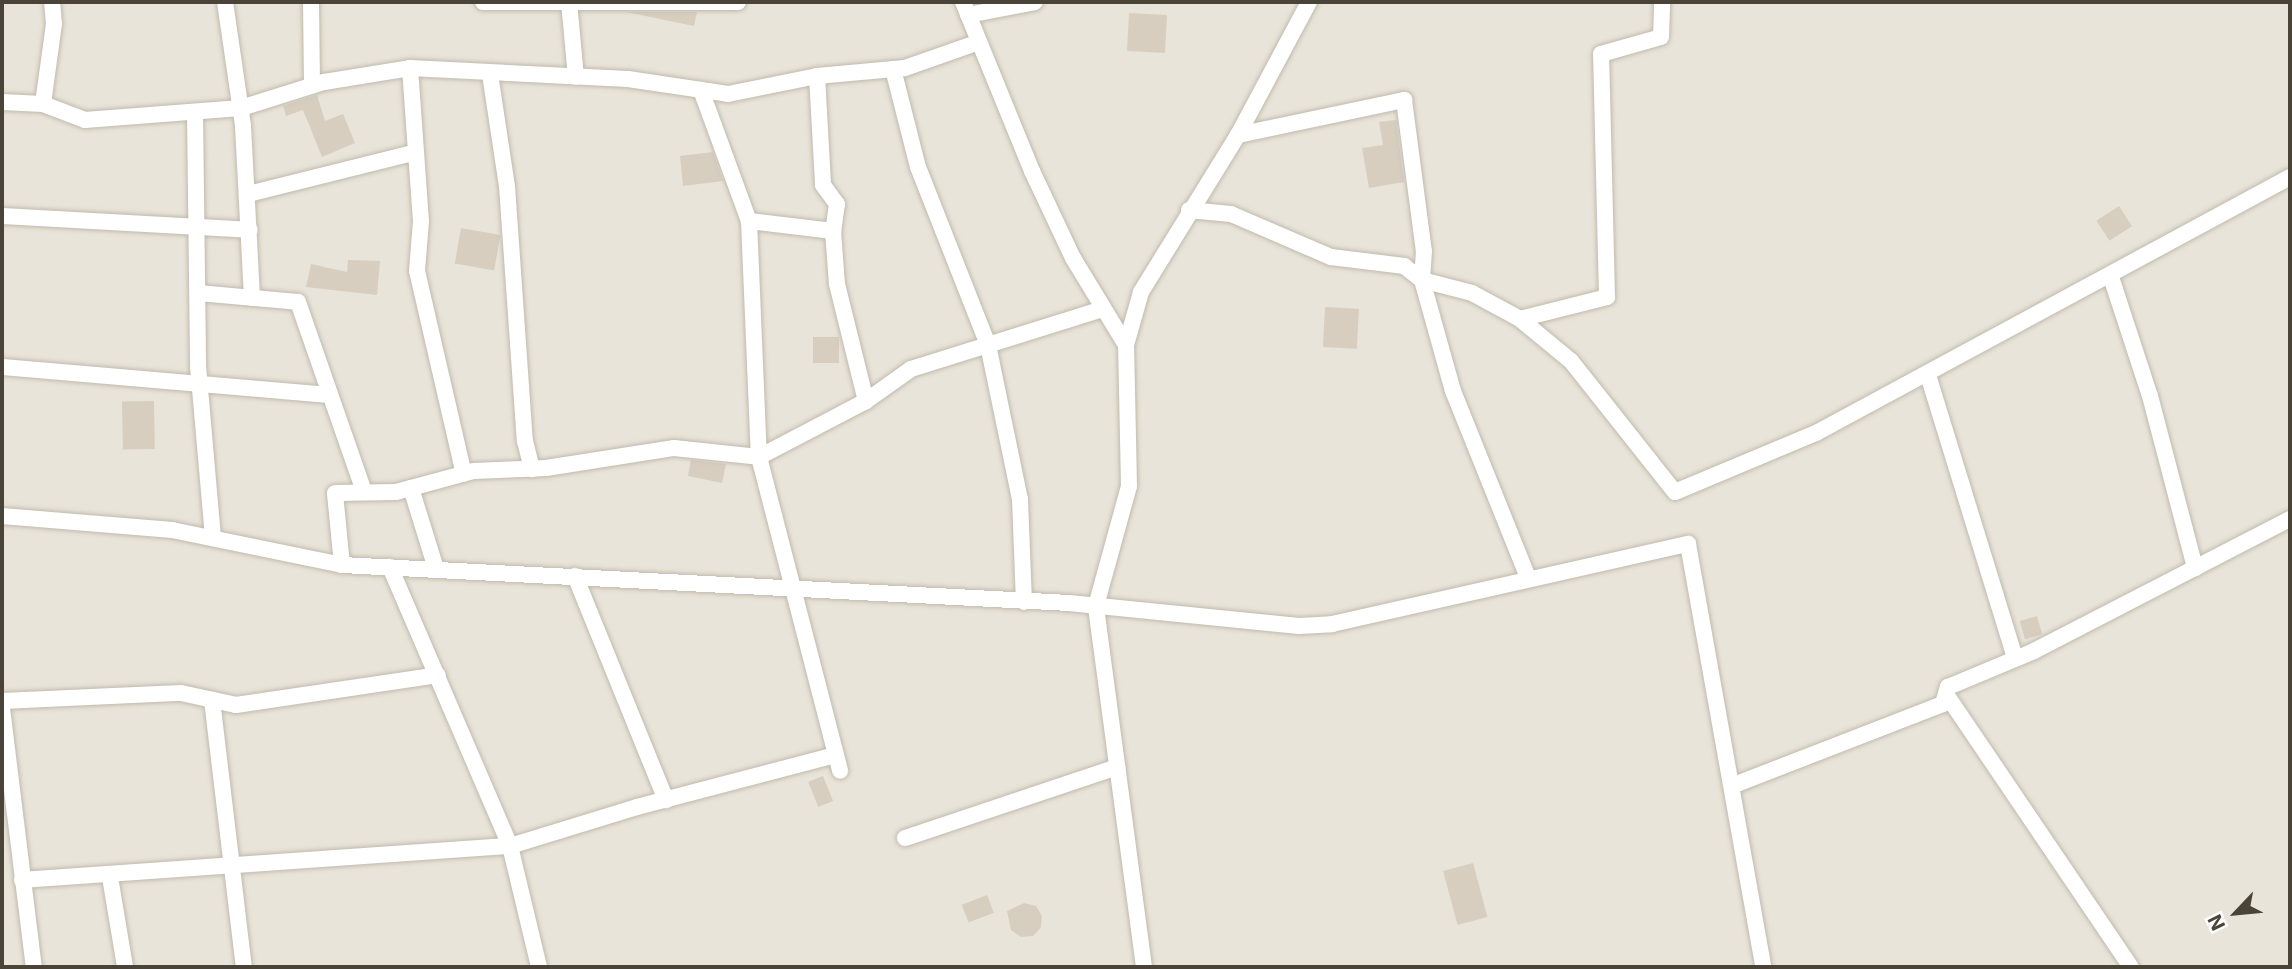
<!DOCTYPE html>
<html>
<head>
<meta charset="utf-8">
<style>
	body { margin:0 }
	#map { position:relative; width:2292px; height:969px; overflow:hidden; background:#f5f2ea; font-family:Inter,sans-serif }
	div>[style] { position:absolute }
	.residential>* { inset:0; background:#e9e4d9; transform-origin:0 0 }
	.building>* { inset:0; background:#d7cec0; transform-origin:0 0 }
	.roads { filter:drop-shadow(0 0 2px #c1baad) drop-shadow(0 0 2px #c1baad) }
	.minor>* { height:16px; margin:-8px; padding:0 8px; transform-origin:8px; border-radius:8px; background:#fff }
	span { translate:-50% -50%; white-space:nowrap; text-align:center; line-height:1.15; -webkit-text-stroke:5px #fff; paint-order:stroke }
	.frame { position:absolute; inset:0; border:4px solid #494338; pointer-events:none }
	.north { position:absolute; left:2201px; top:878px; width:70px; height:70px; -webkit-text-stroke:5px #fff; paint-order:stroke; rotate:244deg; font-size:19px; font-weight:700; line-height:28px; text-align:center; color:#494338 }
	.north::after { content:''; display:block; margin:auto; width:24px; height:32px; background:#494338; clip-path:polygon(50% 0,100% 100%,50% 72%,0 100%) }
</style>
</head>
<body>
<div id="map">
	<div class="residential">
		<div style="left:2px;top:2px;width:2288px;height:965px"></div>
	</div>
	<div class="building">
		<div style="clip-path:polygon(626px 12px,697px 12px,694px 26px)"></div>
		<div style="left:1129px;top:13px;width:38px;height:38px;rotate:3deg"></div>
		<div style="clip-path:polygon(317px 95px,325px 121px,343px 114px,355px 143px,322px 157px,303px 110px,286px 116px,283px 106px)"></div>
		<div style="clip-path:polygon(1396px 120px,1404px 182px,1369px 188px,1362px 148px,1383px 145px,1379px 122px)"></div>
		<div style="clip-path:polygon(713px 152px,723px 181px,683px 186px,680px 156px)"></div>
		<div style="left:2119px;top:206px;width:24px;height:27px;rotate:57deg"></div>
		<div style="left:461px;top:228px;width:40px;height:36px;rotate:10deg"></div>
		<div style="clip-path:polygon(348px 260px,380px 261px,377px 295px,306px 287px,311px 264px,347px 272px)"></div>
		<div style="left:1325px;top:307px;width:34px;height:40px;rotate:3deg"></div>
		<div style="left:813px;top:337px;width:26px;height:26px"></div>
		<div style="left:154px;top:401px;width:48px;height:32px;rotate:89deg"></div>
		<div style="clip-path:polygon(691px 460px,726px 464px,722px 483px,688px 476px)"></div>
		<div style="left:2037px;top:616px;width:19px;height:18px;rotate:74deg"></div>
		<div style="left:823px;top:776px;width:27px;height:16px;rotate:68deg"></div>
		<div style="left:1473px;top:863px;width:56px;height:31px;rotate:75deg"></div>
		<div style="left:987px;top:895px;width:19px;height:27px;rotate:69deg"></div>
		<div style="clip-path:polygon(1024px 903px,1036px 906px,1042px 916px,1041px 927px,1033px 936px,1021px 937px,1011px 930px,1007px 911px)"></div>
	</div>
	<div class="roads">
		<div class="minor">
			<div style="left:225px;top:2px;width:125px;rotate:81.7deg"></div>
			<div style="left:243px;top:126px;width:172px;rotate:87deg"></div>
			<div style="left:311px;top:2px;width:83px;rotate:89.3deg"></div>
			<div style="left:483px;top:2px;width:255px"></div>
			<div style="left:569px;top:2px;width:75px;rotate:84.7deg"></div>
			<div style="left:963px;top:2px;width:183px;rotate:67.8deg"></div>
			<div style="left:1032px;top:171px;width:96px;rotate:64.8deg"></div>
			<div style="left:1073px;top:258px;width:102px;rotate:58.7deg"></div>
			<div style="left:968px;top:15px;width:68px;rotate:-11deg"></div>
			<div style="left:410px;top:68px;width:153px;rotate:85.9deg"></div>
			<div style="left:421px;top:221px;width:50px;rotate:94.6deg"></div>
			<div style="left:417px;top:271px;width:208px;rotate:77deg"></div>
			<div style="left:893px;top:69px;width:101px;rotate:75.7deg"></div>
			<div style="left:918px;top:167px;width:191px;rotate:68.5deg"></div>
			<div style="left:988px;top:345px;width:157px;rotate:78.3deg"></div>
			<div style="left:1020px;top:499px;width:103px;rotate:87.8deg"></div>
			<div style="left:490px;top:74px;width:113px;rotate:81.4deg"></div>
			<div style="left:507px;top:186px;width:256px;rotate:86deg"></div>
			<div style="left:525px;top:441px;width:29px;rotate:76deg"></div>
			<div style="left:817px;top:76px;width:109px;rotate:86.8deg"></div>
			<div style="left:823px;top:185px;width:24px;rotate:54deg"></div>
			<div style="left:837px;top:204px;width:27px;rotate:98deg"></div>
			<div style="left:833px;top:231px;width:53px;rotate:85.7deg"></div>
			<div style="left:837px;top:284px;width:121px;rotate:76.1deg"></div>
			<div style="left:701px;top:90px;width:140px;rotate:69.9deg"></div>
			<div style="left:749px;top:221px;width:236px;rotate:87.6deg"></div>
			<div style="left:759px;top:457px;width:324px;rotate:75.5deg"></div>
			<div style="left:2px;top:102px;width:41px;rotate:2.8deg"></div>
			<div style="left:43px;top:104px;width:45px;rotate:20.9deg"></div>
			<div style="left:85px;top:120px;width:156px;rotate:-4.4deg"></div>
			<div style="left:241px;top:108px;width:87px;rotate:-17.4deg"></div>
			<div style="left:324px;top:82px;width:87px;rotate:-9.2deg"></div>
			<div style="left:410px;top:68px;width:218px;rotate:2.9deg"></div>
			<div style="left:628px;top:79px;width:101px;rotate:8.5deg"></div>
			<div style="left:728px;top:94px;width:91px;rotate:-11.4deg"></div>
			<div style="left:817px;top:76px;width:88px;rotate:-5.2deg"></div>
			<div style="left:905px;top:68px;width:78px;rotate:-19.4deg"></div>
			<div style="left:43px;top:104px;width:81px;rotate:-82.2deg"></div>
			<div style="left:54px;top:24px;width:22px;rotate:-95deg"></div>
			<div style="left:195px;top:112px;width:254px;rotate:89.3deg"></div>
			<div style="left:198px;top:366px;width:173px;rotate:85deg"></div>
			<div style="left:1238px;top:135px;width:170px;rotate:-11.9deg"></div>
			<div style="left:1404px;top:100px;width:152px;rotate:82.5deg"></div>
			<div style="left:1424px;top:251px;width:29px;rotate:94deg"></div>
			<div style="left:1422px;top:280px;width:115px;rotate:74.4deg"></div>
			<div style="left:1453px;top:391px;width:201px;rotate:68.1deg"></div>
			<div style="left:248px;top:194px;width:170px;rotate:-14deg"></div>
			<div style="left:1189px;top:210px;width:42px;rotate:5.4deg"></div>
			<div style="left:1231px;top:214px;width:109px;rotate:23.3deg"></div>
			<div style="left:1331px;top:257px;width:74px;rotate:7deg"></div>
			<div style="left:1404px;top:266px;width:23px;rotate:38deg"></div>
			<div style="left:1422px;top:280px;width:52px;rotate:14.6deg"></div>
			<div style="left:1472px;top:293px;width:55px;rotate:28.4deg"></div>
			<div style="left:1520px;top:319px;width:66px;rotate:39.5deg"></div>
			<div style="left:1571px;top:361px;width:167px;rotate:51.6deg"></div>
			<div style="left:1675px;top:492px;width:153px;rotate:-22.7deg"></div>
			<div style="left:1816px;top:433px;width:539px;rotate:-28.37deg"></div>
			<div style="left:2px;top:216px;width:248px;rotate:3.2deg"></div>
			<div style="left:749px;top:221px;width:85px;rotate:6.8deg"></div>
			<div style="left:2111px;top:277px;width:125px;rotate:71.9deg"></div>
			<div style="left:2150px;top:396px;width:178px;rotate:75.3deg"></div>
			<div style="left:198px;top:293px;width:100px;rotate:5.1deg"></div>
			<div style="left:298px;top:302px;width:200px;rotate:70.8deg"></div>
			<div style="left:1520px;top:319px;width:90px;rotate:-14.2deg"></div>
			<div style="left:1607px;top:297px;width:243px;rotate:-91.4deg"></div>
			<div style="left:1601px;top:54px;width:62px;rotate:-15.8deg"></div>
			<div style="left:1661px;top:37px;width:35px;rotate:-88deg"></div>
			<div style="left:2px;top:367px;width:329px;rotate:4.9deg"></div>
			<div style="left:1928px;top:375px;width:296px;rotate:72.9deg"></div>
			<div style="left:411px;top:488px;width:85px;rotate:72.8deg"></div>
			<div style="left:2px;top:516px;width:171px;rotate:4.7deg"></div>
			<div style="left:172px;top:530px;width:174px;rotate:11.6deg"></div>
			<div style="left:342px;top:565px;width:728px;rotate:2.99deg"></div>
			<div style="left:1069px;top:603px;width:231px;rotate:5.7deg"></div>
			<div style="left:1299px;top:626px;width:33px;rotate:-3deg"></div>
			<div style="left:1332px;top:624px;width:365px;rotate:-12.7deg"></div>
			<div style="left:1688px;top:544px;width:430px;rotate:79.9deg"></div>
			<div style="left:342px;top:565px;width:72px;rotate:-95.6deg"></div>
			<div style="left:335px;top:493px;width:61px;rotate:-0.9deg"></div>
			<div style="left:396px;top:492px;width:81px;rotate:-15.1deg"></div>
			<div style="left:474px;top:471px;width:72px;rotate:-2.4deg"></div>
			<div style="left:546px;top:468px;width:130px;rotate:-8.9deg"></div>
			<div style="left:674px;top:448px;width:85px;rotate:6deg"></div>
			<div style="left:759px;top:457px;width:121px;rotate:-27.6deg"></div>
			<div style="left:866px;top:401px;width:55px;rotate:-35.4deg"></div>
			<div style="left:911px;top:369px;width:200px;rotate:-17.4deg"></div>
			<div style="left:390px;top:567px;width:304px;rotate:66.7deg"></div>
			<div style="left:510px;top:846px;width:124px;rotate:76.5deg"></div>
			<div style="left:575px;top:576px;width:242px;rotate:67.9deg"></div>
			<div style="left:1946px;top:694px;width:330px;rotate:55.9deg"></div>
			<div style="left:212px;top:700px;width:269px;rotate:83.2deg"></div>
			<div style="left:2px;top:701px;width:179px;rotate:-2.6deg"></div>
			<div style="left:181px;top:693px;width:56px;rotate:12.3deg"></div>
			<div style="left:236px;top:705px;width:204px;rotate:-8.4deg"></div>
			<div style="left:2px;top:708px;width:261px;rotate:83deg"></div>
			<div style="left:1734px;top:785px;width:224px;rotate:-21.2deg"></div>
			<div style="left:1943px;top:704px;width:18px;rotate:-74deg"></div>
			<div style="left:1948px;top:687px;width:93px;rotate:-22.7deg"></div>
			<div style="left:2034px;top:651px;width:288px;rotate:-27.3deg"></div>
			<div style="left:905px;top:838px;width:224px;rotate:-18.5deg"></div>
			<div style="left:110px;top:877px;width:91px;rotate:80.5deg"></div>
			<div style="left:22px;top:880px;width:489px;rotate:-4deg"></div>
			<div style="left:510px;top:846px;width:133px;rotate:-17.1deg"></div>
			<div style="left:637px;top:807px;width:205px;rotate:-14.7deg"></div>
			<div style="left:1144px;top:967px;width:364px;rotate:-97.6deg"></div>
			<div style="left:1096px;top:606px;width:124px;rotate:-74.6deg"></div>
			<div style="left:1129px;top:486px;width:141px;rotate:-91.2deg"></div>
			<div style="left:1126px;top:345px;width:55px;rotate:-74.2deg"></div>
			<div style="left:1141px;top:292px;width:185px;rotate:-58.3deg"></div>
			<div style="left:1238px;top:135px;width:151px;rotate:-61.9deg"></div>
		</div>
	</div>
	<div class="frame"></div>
	<div class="north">N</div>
</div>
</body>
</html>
